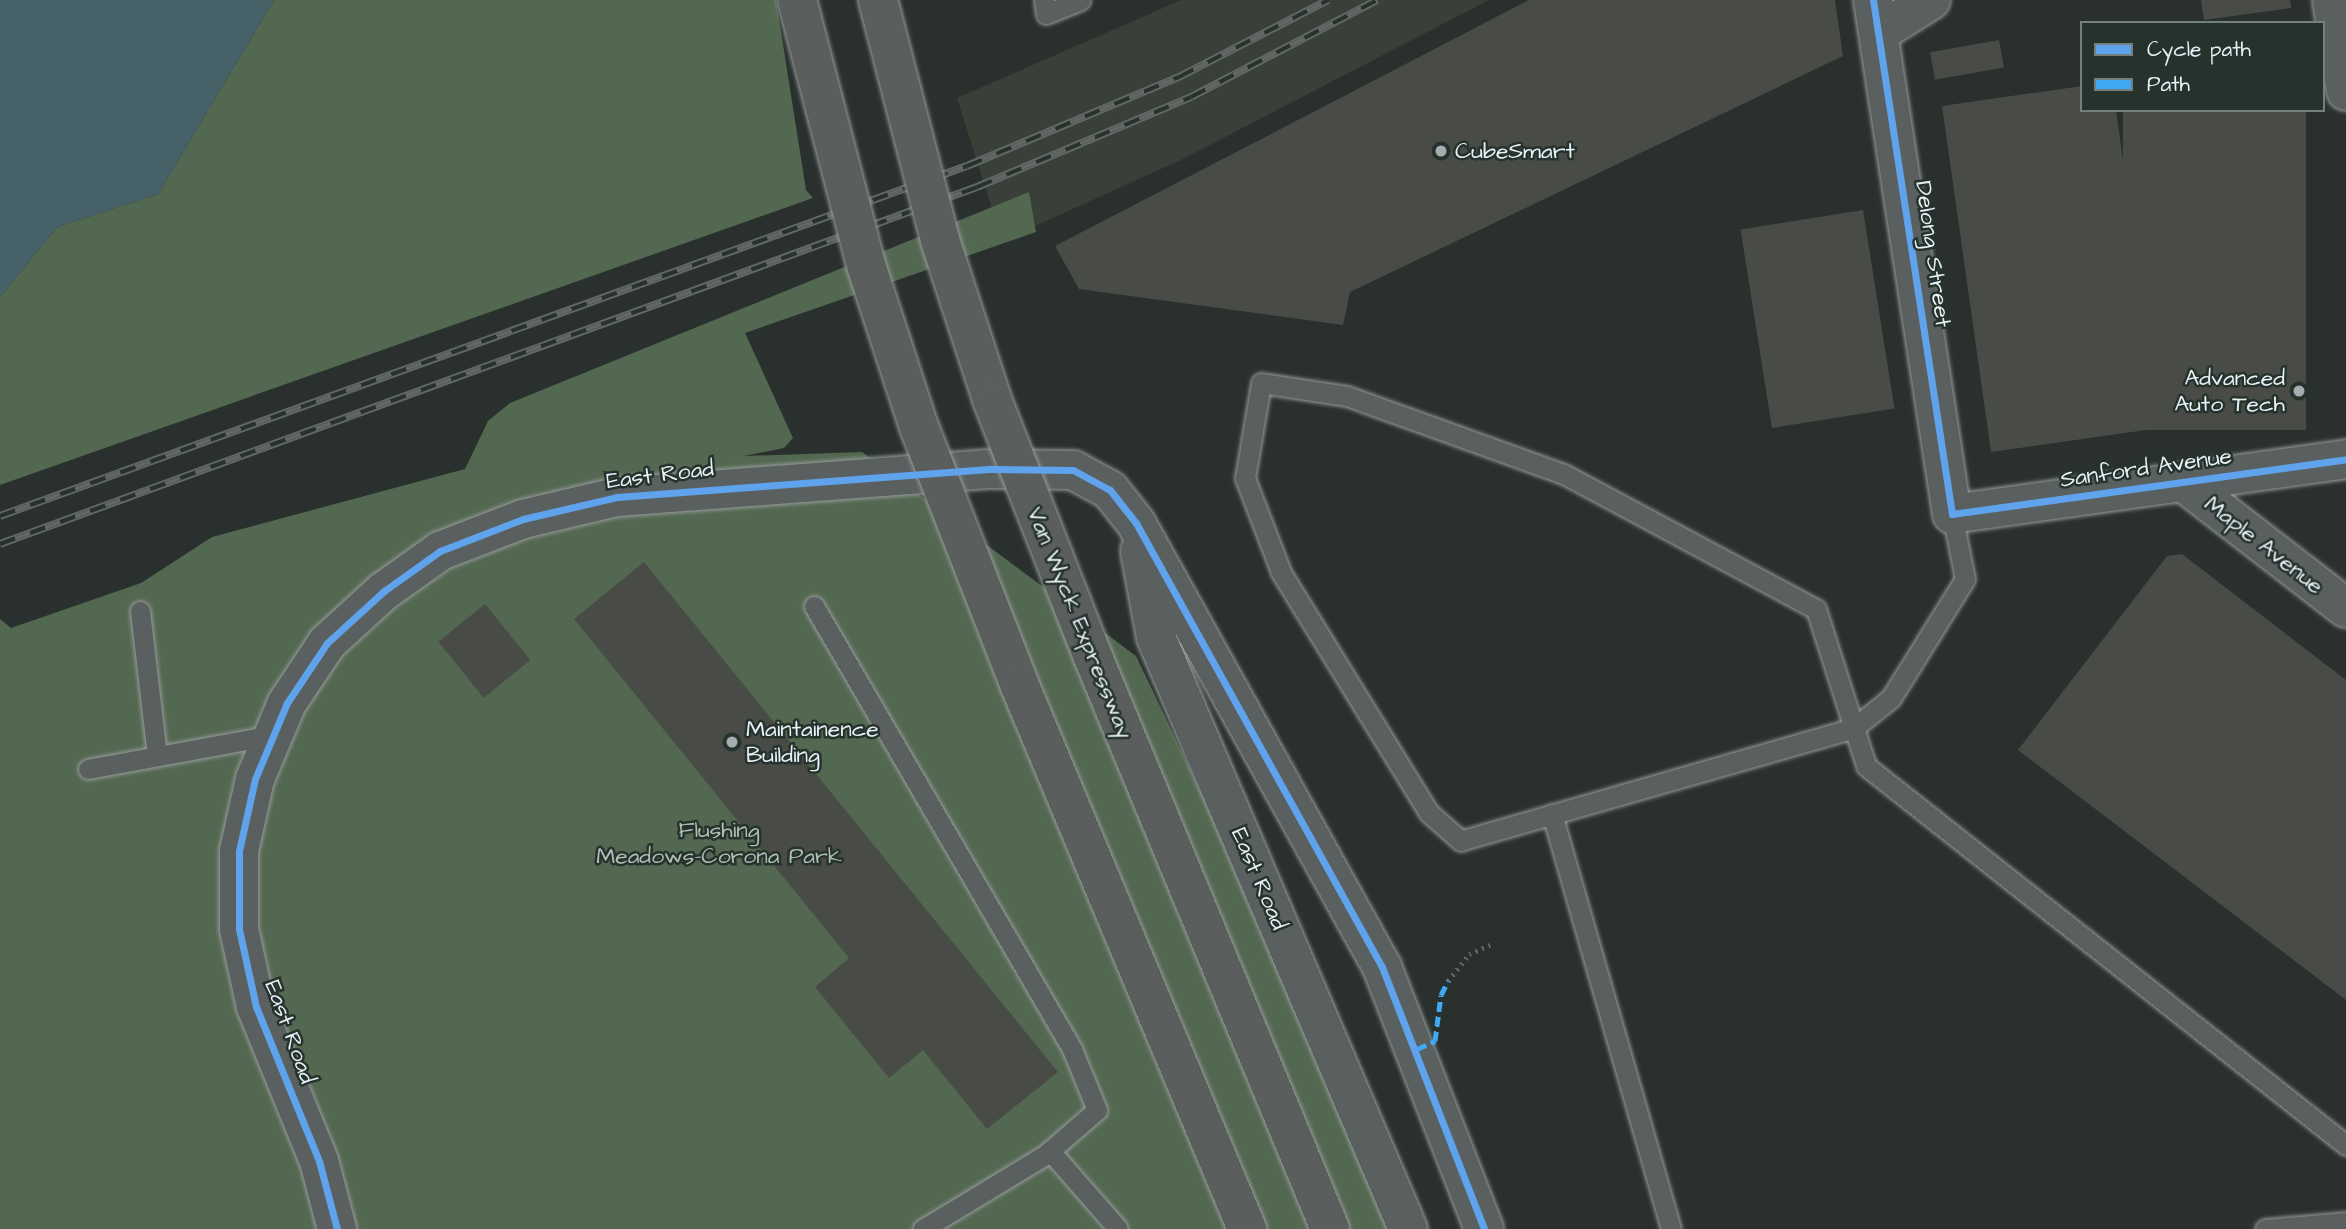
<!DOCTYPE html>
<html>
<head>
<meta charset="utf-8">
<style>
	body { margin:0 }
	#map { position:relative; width:2346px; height:1229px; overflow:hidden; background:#29302d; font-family:"Architects Daughter",sans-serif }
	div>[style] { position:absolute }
	.built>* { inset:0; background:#384037 }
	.green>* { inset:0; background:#536850 }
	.water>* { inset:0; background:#466168 }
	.building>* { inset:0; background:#494c46; transform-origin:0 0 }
	.path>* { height:4.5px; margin-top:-2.25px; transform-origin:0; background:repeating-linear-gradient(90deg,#626665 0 2px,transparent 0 7px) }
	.roads { filter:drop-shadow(0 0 2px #959a9a) drop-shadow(0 0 2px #959a9a) }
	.service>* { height:19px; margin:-9.5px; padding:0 9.5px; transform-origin:9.5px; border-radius:9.5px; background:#5a6060 }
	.minor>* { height:38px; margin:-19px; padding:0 19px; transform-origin:19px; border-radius:19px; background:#5a6060 }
	.rail>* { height:8px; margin-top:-4px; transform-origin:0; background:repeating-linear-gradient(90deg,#26332d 0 16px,#626665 0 32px); box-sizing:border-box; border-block:2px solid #626665 }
	.bridges { filter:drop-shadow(0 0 2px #959a9a) drop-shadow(0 0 2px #959a9a) }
	.motorway-bridge>* { height:38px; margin:-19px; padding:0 19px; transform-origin:19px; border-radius:19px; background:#5a5e5c }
	.quiet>* { height:5px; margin-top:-2.5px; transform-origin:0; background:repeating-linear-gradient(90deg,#3fa9f5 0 10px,transparent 0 15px) }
	.cycleway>* { height:7px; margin:-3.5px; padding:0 3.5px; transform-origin:3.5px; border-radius:3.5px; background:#60a3ed }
	.dots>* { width:19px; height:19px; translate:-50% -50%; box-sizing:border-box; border:4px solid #26332d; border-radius:50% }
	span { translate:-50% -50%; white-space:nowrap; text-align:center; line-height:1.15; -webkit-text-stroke:5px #26332d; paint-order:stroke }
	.poi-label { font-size:23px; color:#e8f1f8 }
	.left { translate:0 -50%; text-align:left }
	.right { translate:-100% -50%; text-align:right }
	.street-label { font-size:23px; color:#e8f1f8 }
	.park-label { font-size:23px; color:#afbeb7 }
	.legend { position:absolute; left:2080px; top:21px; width:245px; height:91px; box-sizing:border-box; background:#26332d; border:2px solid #747f7e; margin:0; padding:9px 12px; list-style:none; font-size:21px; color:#e8f1f8 }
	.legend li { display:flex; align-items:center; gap:14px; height:35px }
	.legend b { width:35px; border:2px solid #747f7e }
</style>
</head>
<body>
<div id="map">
	<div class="built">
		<div style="clip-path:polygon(1181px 0,1489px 0,1183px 159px,1002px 241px,957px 98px)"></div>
	</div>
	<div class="green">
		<div style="clip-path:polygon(274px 0,776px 0,806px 190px,813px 198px,0 485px,0 297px,57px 227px,158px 194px)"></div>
		<div style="clip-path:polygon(1029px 192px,1036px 232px,745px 333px,793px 438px,784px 448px,744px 456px,862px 452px,1136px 656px,1281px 960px,1389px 1229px,0 1229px,0 619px,11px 628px,141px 583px,212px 537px,465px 469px,488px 421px,510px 403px)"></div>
	</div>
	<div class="water">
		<div style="clip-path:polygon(0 0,274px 0,158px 194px,57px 227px,0 297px)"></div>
	</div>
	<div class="building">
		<div style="clip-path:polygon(1529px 0,1835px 0,1843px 56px,1350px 292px,1343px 325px,1079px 289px,1055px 246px)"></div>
		<div style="clip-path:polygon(2201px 0,2290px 0,2291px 8px,2204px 20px)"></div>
		<div style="left:1999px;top:40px;width:28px;height:70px;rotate:80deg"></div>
		<div style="clip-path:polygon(2082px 86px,2082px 110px,2116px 110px,2160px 428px,1991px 452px,1942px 106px)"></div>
		<div style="left:2123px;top:110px;width:183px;height:320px"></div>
		<div style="left:1863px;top:210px;width:201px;height:124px;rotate:81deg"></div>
		<div style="clip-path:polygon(2182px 554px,2346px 680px,2346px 1000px,2018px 750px,2167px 556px)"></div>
		<div style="clip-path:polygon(644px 562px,1058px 1072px,987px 1129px,923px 1050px,889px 1078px,815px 987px,849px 958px,574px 619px)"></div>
		<div style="left:485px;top:604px;width:72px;height:60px;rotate:51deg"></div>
	</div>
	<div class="path">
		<div style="left:1448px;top:981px;width:34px;rotate:-52deg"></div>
		<div style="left:1469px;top:954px;width:24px;rotate:-24deg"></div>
	</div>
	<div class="roads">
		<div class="service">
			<div style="left:1044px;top:0;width:14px;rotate:82deg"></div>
			<div style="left:1046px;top:14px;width:37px;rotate:-22deg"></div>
			<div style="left:1952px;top:514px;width:66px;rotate:78.7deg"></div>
			<div style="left:1965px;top:579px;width:140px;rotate:121.9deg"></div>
			<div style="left:1891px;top:698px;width:48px;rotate:141deg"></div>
			<div style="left:1854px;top:728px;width:409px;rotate:164deg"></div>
			<div style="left:1461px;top:841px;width:43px;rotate:-138.8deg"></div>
			<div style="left:1429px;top:813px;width:283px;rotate:-121.6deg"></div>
			<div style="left:1281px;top:572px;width:101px;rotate:-111deg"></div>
			<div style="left:1245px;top:478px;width:96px;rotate:-80.4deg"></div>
			<div style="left:1261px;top:383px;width:87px;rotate:8.6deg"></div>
			<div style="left:1347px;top:396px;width:231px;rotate:19.8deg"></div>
			<div style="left:1564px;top:474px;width:286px;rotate:28.2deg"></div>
			<div style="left:1816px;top:609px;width:125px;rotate:72.3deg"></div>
			<div style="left:1854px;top:728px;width:40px;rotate:72deg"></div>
			<div style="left:1866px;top:766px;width:612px;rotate:38.29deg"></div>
			<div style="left:814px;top:606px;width:513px;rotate:59.78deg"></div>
			<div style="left:1072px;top:1049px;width:66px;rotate:67.7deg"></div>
			<div style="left:1097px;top:1110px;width:69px;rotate:139.1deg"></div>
			<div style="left:1045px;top:1155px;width:143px;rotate:148.8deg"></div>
			<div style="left:140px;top:611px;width:146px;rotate:83.3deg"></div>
			<div style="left:88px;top:769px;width:188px;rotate:-10.4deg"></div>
			<div style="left:1552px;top:814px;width:432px;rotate:74deg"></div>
			<div style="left:1050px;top:1151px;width:103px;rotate:48.9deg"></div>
			<div style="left:2265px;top:1229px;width:81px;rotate:-4.9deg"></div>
		</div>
		<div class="minor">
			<div style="left:1873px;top:0;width:520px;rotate:81.26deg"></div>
			<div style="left:1952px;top:514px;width:398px;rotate:-7.9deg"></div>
			<div style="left:2332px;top:0;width:92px;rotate:81.3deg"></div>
			<div style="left:1880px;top:32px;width:60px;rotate:-32.1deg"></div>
			<div style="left:2183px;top:482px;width:206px;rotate:37.7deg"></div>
			<div style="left:1140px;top:551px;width:87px;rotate:79.5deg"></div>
			<div style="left:1156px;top:637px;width:643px;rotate:66.94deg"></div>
			<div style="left:337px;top:1229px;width:70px;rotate:-104.8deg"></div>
			<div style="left:319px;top:1161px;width:166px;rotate:-112.2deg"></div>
			<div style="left:256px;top:1007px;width:80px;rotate:-102.3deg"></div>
			<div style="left:239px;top:929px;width:78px;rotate:-90deg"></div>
			<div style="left:239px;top:851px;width:74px;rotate:-77.5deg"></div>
			<div style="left:255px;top:779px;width:82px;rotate:-67.2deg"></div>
			<div style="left:287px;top:703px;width:72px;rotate:-56.3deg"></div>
			<div style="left:327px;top:643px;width:77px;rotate:-42.4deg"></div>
			<div style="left:384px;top:591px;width:69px;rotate:-35.5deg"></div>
			<div style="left:440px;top:551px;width:89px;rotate:-21.1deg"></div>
			<div style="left:523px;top:519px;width:97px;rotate:-13.2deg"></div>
			<div style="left:617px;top:497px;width:376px;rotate:-4.3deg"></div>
			<div style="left:992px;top:469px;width:81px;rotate:0.7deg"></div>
			<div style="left:1073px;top:470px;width:42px;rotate:28.4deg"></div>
			<div style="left:1110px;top:490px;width:42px;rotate:51.8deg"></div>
			<div style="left:1136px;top:523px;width:508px;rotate:61.01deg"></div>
			<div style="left:1382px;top:967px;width:281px;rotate:68.7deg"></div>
		</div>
	</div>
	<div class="rail">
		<div style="left:0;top:516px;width:1028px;rotate:-19.9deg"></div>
		<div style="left:967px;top:166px;width:230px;rotate:-22.8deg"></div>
		<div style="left:1179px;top:77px;width:168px;rotate:-27.3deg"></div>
		<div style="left:0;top:544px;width:1040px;rotate:-20.07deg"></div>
		<div style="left:977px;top:187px;width:232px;rotate:-22.8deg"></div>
		<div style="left:1191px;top:97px;width:210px;rotate:-27.5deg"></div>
	</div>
	<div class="bridges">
		<div class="motorway-bridge">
			<div style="left:797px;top:0;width:274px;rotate:75.4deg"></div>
			<div style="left:866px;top:265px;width:170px;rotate:71.9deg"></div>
			<div style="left:919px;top:427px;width:278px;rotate:68.7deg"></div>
			<div style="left:1020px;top:686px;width:589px;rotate:67.31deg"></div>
			<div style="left:878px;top:0;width:248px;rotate:75.5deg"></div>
			<div style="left:940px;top:240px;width:170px;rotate:71.9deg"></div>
			<div style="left:993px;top:402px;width:274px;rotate:68.6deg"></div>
			<div style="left:1093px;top:657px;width:619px;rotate:67.49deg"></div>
		</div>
	</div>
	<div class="quiet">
		<div style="left:1417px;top:1049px;width:20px;rotate:-24deg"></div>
		<div style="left:1435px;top:1041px;width:46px;rotate:-82.6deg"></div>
		<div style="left:1441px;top:995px;width:16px;rotate:-63deg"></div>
	</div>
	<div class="cycleway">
		<div style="left:1873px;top:0;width:520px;rotate:81.26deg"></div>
		<div style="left:1952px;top:514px;width:398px;rotate:-7.9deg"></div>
		<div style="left:337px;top:1229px;width:70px;rotate:-104.8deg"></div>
		<div style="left:319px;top:1161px;width:166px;rotate:-112.2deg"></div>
		<div style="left:256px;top:1007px;width:80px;rotate:-102.3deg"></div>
		<div style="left:239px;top:929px;width:78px;rotate:-90deg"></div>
		<div style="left:239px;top:851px;width:74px;rotate:-77.5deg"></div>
		<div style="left:255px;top:779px;width:82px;rotate:-67.2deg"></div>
		<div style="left:287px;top:703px;width:72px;rotate:-56.3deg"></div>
		<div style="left:327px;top:643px;width:77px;rotate:-42.4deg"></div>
		<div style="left:384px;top:591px;width:69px;rotate:-35.5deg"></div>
		<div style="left:440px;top:551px;width:89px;rotate:-21.1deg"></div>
		<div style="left:523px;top:519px;width:97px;rotate:-13.2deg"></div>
		<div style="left:617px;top:497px;width:376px;rotate:-4.3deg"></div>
		<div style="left:992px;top:469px;width:81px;rotate:0.7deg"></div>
		<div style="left:1073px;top:470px;width:42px;rotate:28.4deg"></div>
		<div style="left:1110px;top:490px;width:42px;rotate:51.8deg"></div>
		<div style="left:1136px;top:523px;width:508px;rotate:61.01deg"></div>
		<div style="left:1382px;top:967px;width:281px;rotate:68.7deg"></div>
	</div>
	<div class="dots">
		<div style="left:1441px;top:151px;background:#a5adb1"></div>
		<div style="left:2299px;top:391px;background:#a5adb1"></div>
		<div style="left:732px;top:742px;background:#a5adb1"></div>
	</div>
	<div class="poi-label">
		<span class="left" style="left:1455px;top:151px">CubeSmart</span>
		<span class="right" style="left:2285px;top:391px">Advanced<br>Auto Tech</span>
		<span class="left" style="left:746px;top:742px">Maintainence<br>Building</span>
	</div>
	<div class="street-label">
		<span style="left:1933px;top:254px;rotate:82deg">Delong Street</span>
		<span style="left:2146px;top:468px;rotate:-8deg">Sanford Avenue</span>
		<span style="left:660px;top:475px;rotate:-7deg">East Road</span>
		<span style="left:2264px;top:545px;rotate:38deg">Maple Avenue</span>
		<span style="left:1080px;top:623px;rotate:68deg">Van Wyck Expressway</span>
		<span style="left:1259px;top:879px;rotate:67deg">East Road</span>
		<span style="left:290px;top:1032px;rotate:70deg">East Road</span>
	</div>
	<div class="park-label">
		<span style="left:719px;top:843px">Flushing<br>Meadows-Corona Park</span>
	</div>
	<ul class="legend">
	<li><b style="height:9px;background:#60a3ed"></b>Cycle path</li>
	<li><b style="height:9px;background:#3fa9f5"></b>Path</li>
	</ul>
</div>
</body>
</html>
